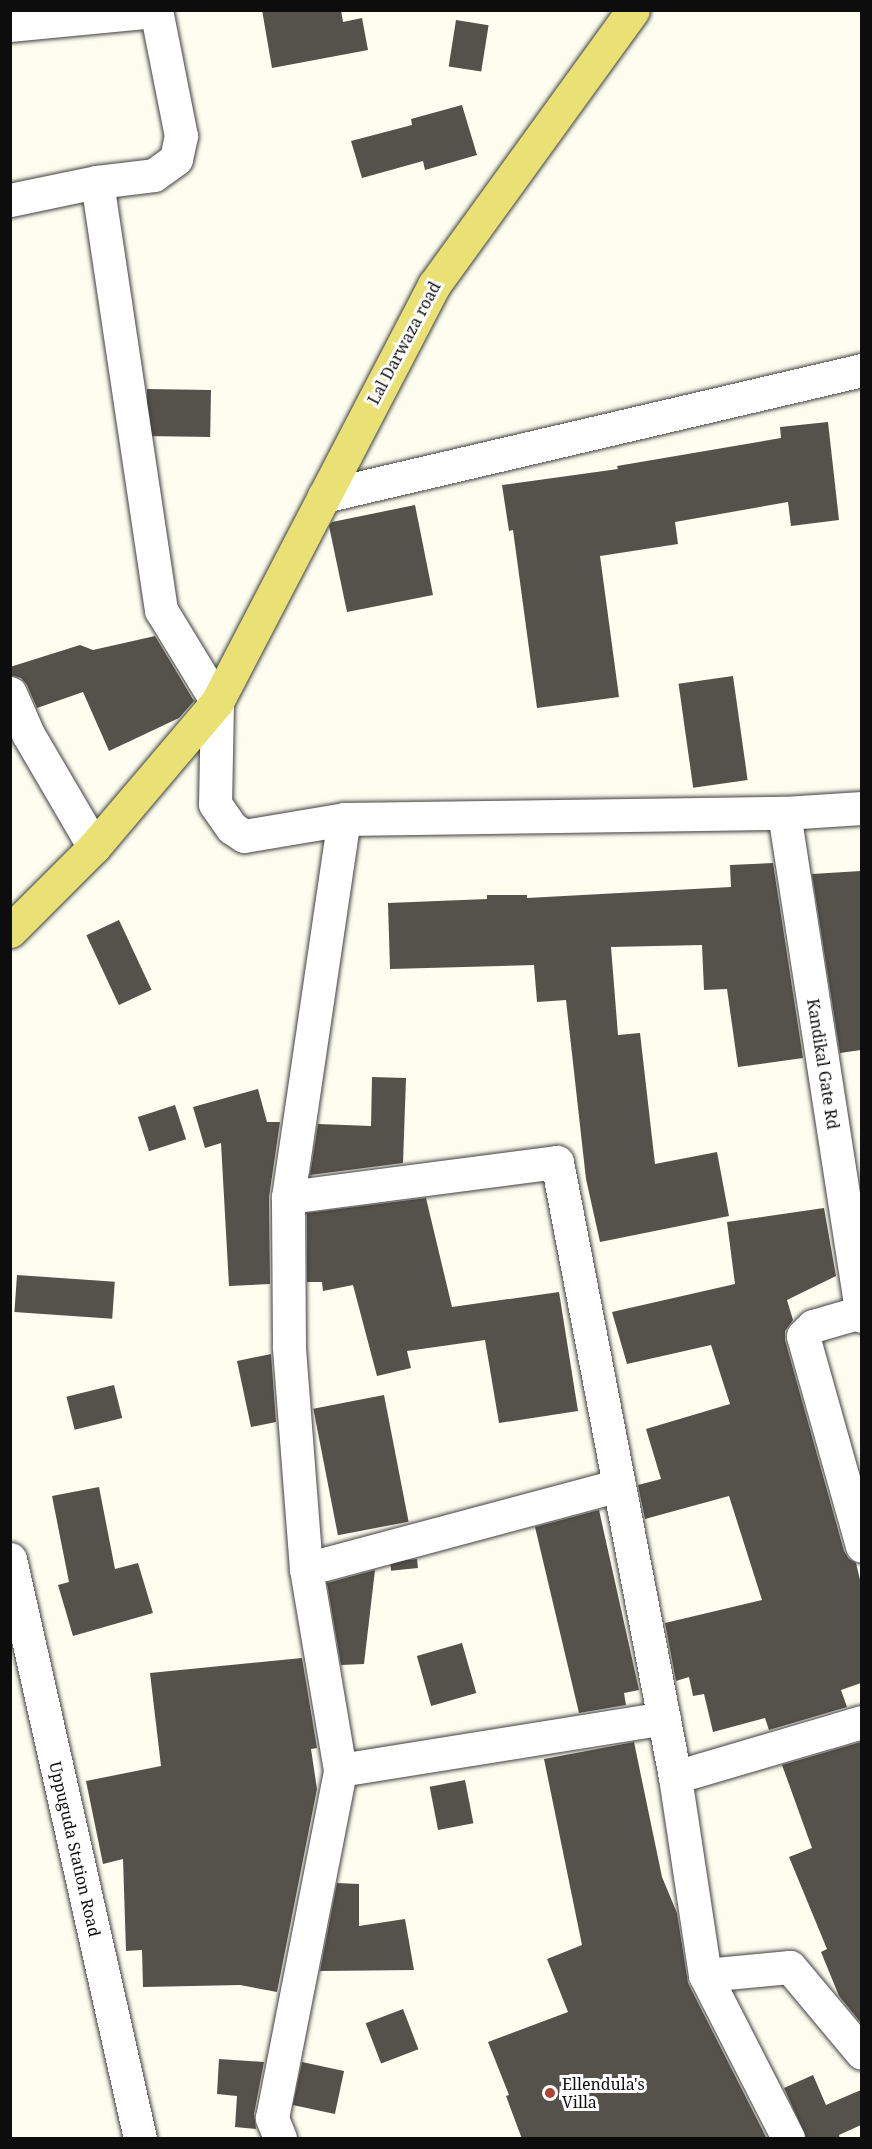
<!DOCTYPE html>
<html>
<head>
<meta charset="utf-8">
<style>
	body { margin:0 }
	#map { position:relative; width:872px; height:2149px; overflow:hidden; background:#fdfdf0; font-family:"Noto Serif",serif }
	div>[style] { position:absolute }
	.building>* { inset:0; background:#55514b; transform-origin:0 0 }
	.roads { filter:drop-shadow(0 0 2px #404040) drop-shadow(0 0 2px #404040) }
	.minor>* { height:33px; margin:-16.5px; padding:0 16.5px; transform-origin:16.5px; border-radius:16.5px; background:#fff }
	.major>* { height:33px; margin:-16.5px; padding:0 16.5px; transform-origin:16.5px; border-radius:16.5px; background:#e9e174 }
	.dots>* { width:16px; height:16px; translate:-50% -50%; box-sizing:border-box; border:3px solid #fff; border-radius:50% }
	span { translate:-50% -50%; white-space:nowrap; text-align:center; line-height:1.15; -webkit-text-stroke:6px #fff; paint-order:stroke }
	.street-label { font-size:16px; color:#0d0d0d }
	.poi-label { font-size:16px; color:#0d0d0d }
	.left { translate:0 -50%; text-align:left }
	.frame { position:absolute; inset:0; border:12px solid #0d0d0d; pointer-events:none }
</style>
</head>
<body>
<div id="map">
	<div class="building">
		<div style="clip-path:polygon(262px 10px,341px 10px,343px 22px,362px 18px,368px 50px,272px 68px)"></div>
		<div style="left:456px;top:20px;width:33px;height:47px;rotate:9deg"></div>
		<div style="clip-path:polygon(462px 105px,477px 155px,425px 170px,423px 161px,362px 178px,351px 141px,412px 125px,411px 119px)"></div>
		<div style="left:147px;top:389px;width:64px;height:47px;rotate:1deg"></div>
		<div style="clip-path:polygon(828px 422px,839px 520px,791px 526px,788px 502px,675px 522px,678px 544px,600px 556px,619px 697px,537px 708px,513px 530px,509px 531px,502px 485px,618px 469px,617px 466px,781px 438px,780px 427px)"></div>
		<div style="clip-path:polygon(415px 505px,433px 595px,347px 612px,329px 526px,332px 522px)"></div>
		<div style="clip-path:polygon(155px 636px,194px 701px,179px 718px,109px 751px,83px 692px,37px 708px,27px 685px,21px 678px,10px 675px,10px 667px,80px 645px,93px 650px)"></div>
		<div style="left:733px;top:676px;width:105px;height:55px;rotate:82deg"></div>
		<div style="clip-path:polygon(773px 863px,803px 1058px,738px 1067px,727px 989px,704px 990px,702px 945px,611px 947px,618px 1035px,640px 1033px,655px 1164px,717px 1152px,729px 1216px,600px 1242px,586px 1179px,566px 1000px,537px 1002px,534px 965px,390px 969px,388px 903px,487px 899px,487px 895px,527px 895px,527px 898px,731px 887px,730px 865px)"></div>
		<div style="clip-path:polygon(861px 871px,861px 1050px,840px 1053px,812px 874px)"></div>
		<div style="left:119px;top:920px;width:77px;height:36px;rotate:65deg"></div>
		<div style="clip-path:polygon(372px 1077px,406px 1078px,403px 1163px,310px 1175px,318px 1124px,371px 1126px)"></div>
		<div style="clip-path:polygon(258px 1089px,267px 1122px,280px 1122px,269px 1197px,270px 1284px,229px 1286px,221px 1143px,205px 1148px,193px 1107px)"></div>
		<div style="left:175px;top:1105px;width:36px;height:39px;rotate:72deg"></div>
		<div style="clip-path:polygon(426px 1198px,452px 1307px,559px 1292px,578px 1411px,499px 1423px,485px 1340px,407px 1351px,411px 1368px,377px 1376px,353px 1285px,323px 1291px,322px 1282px,307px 1282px,307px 1213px)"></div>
		<div style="clip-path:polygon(824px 1208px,836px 1276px,787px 1300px,793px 1320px,785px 1331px,785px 1340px,844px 1551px,849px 1559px,856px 1563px,861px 1584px,861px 1683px,841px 1690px,847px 1707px,769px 1730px,765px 1718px,713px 1732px,704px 1694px,693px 1696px,689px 1677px,676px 1681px,665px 1623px,762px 1600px,729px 1496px,645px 1519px,638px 1485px,661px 1479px,646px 1429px,730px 1404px,711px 1345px,627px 1364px,612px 1312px,735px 1284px,727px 1222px)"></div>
		<div style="left:17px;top:1275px;width:98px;height:37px;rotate:4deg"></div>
		<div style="clip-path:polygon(271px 1354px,276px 1422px,251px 1427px,237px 1361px)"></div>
		<div style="left:114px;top:1385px;width:34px;height:49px;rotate:76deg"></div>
		<div style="left:384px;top:1395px;width:129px;height:72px;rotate:79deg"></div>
		<div style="clip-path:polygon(99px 1487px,115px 1569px,138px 1563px,153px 1613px,73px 1636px,58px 1585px,69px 1582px,52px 1496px)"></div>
		<div style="clip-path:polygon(599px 1510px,639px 1690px,624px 1693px,626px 1705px,579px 1713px,535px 1527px)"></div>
		<div style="left:417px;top:1559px;width:9px;height:27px;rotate:84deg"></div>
		<div style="clip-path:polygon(375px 1570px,364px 1664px,341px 1665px,327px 1583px)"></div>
		<div style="left:462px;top:1643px;width:52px;height:47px;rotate:74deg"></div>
		<div style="clip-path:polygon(302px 1658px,317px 1748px,311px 1749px,317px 1789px,277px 1992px,240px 1985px,143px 1987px,142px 1950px,126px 1951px,123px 1859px,103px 1864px,86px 1781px,161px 1766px,150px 1673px)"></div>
		<div style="clip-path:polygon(634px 1742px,662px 1877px,677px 1913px,688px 1983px,767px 2139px,522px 2139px,506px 2096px,509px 2095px,488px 2042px,568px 2012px,547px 1959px,582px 1945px,544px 1759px)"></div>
		<div style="clip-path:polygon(861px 1742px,861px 2023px,839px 1996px,821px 1952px,827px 1949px,789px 1857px,812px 1848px,782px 1765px)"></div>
		<div style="left:465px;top:1780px;width:44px;height:36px;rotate:79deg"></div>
		<div style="clip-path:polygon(337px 1883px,359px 1884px,359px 1926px,405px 1919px,414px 1970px,320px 1971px)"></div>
		<div style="left:403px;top:2009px;width:43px;height:40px;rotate:69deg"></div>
		<div style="clip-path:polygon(219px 2059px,264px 2062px,254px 2114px,256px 2129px,235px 2127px,237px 2096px,217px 2094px)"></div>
		<div style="left:302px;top:2062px;width:43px;height:44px;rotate:12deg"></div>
		<div style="clip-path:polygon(813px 2075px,826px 2105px,861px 2090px,861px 2125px,839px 2135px,840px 2139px,807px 2139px,784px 2088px)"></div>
	</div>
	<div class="roads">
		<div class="minor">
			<div style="left:10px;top:25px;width:147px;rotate:-5.5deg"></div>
			<div style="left:97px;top:182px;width:433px;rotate:81.5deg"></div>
			<div style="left:161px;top:610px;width:108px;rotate:58.7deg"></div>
			<div style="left:217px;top:702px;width:102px;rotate:91.1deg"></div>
			<div style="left:215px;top:804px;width:29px;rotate:55deg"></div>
			<div style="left:232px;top:828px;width:14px;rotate:34deg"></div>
			<div style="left:244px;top:836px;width:101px;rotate:-9.6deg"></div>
			<div style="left:344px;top:819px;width:440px;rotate:-0.8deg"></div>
			<div style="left:784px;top:813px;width:78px;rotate:-3.7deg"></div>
			<div style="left:10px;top:200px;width:89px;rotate:-11.7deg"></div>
			<div style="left:97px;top:182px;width:57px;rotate:-7deg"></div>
			<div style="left:154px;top:175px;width:27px;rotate:-36deg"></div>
			<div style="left:176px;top:159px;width:24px;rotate:-78deg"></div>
			<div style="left:181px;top:136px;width:128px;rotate:-101.2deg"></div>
			<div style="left:324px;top:496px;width:553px;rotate:-13.18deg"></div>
			<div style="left:10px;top:693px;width:45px;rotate:66.3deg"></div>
			<div style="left:28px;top:734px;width:131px;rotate:59.7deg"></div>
			<div style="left:784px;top:813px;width:509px;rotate:81.19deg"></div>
			<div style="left:288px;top:1197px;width:271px;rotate:-7.4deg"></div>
			<div style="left:557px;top:1162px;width:626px;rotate:79.14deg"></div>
			<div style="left:675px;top:1777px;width:200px;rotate:81.4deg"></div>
			<div style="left:705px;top:1975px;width:183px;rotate:63deg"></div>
			<div style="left:861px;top:1312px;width:50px;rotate:163.7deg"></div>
			<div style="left:813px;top:1326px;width:14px;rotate:135deg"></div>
			<div style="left:803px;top:1336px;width:218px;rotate:74.3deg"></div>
			<div style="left:10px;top:1559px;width:593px;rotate:77.35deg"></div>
			<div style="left:306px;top:1569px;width:324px;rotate:-15deg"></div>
			<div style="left:340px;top:1770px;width:328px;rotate:-9.1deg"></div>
			<div style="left:675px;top:1777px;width:195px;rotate:-16.4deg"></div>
			<div style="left:705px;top:1975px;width:85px;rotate:-5.4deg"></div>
			<div style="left:790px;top:1967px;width:112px;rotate:50.1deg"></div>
			<div style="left:280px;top:2138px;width:22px;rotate:-112deg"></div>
			<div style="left:272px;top:2118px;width:355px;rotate:-78.9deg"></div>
			<div style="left:340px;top:1770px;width:204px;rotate:-99.6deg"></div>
			<div style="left:306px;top:1569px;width:224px;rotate:-94.4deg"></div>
			<div style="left:289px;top:1346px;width:149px;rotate:-90.4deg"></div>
			<div style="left:288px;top:1197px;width:382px;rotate:-81.6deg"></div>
		</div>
		<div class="major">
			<div style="left:10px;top:931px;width:119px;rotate:-45deg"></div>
			<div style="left:94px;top:847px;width:190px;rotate:-49.7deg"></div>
			<div style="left:217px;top:702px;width:470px;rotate:-62.5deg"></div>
			<div style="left:434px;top:285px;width:339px;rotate:-54.1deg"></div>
		</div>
	</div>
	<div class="dots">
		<div style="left:550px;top:2093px;background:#ae4435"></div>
	</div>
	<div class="street-label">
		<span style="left:404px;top:343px;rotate:-62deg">Lal Darwaza road</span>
		<span style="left:823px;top:1064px;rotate:81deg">Kandikal Gate Rd</span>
		<span style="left:75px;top:1849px;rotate:77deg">Uppuguda Station Road</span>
	</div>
	<div class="poi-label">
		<span class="left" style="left:562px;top:2093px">Ellendula's<br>Villa</span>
	</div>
	<div class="frame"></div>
</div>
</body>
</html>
